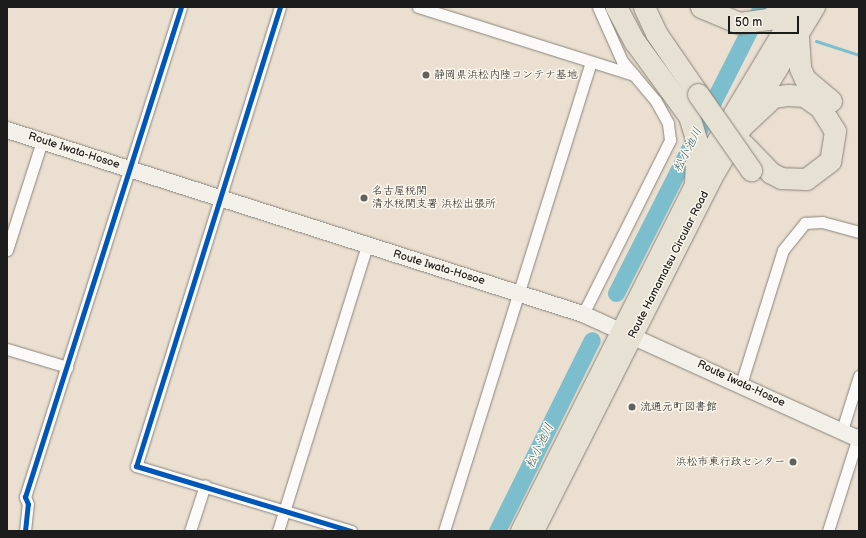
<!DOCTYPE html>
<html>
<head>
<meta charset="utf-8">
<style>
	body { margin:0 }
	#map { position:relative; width:866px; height:538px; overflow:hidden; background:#eadfd0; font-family:"Balsamiq Sans","Klee One",sans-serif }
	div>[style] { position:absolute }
	.stream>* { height:3px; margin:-1.5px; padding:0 1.5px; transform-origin:1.5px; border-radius:1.5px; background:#7cbecd }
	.river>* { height:17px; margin:-8.5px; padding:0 8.5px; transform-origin:8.5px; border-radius:8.5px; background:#7cbecd }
	.roads { filter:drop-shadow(0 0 1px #89847c) drop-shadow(0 0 1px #89847c) }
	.street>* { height:11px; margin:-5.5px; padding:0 5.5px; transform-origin:5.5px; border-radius:5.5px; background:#fcfaf8 }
	.secondary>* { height:16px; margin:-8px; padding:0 8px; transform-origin:8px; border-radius:8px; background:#f3f0ea }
	.primary>* { height:18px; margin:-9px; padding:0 9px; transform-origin:9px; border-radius:9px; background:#e7e1d3 }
	.highway>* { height:21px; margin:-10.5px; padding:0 10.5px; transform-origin:10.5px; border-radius:10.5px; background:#e7e1d3 }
	.bridges { filter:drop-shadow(0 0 1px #89847c) drop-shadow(0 0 1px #89847c) }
	.highway-bridge>* { height:21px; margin:-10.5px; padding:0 10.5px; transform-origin:10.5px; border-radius:10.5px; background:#e7e1d3 }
	.cycleway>* { height:5px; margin:-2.5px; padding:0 2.5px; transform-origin:2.5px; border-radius:2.5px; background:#0057b8 }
	.dots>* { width:11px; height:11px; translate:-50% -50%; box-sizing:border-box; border:2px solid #fbf7ec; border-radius:50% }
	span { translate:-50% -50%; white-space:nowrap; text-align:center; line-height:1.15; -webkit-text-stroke:3px #fbf7ec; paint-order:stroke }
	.poi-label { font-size:11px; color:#1c1c1c }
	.left { translate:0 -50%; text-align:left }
	.right { translate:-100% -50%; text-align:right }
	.street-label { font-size:11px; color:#1c1c1c }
	.water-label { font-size:12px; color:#325f6b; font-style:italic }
	.frame { position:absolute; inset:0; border:8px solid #1c1c1c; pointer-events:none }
	.scale { position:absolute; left:728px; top:16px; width:71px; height:18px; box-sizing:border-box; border:2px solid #1c1c1c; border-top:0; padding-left:5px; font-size:12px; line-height:14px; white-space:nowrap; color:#1c1c1c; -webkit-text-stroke:3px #fbf7ec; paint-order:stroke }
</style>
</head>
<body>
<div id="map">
	<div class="stream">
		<div style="left:816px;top:41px;width:45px;rotate:18deg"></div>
	</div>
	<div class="river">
		<div style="left:616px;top:293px;width:321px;rotate:-63.1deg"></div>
		<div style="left:497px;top:531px;width:213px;rotate:-63.6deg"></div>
	</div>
	<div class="roads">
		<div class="street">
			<div style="left:280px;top:7px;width:481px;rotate:107.4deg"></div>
			<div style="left:136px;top:466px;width:225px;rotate:16.8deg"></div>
			<div style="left:418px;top:7px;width:226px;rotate:17.5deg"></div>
			<div style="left:7px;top:250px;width:114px;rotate:-72.2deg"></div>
			<div style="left:583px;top:314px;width:195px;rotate:-63.4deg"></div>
			<div style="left:670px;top:140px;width:17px;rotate:-97deg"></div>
			<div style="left:668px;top:123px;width:26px;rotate:-119deg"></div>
			<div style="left:655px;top:100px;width:51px;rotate:-130.2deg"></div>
			<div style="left:622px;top:61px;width:59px;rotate:-114deg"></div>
			<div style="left:7px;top:349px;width:63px;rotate:16.7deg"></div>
			<div style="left:741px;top:384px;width:140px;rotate:-72.6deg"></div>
			<div style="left:783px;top:250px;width:35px;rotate:-51deg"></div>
			<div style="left:805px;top:223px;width:17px;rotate:-3deg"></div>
			<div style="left:822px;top:222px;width:38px;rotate:15deg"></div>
			<div style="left:842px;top:430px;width:57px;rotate:-72.5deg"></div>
			<div style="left:25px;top:531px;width:27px;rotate:-84deg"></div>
			<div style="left:28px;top:504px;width:8px;rotate:-113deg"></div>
			<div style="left:25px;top:497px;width:514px;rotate:-72.34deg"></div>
			<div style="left:190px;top:531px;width:48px;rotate:-71.9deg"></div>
			<div style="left:278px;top:531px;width:299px;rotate:-72.7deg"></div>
			<div style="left:444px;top:531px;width:491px;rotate:-72.6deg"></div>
			<div style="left:828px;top:531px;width:102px;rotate:-72.3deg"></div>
		</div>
		<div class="secondary">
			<div style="left:7px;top:130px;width:605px;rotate:17.72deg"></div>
			<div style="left:583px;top:314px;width:303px;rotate:24.4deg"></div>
		</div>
		<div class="primary">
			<div style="left:520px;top:531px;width:432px;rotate:-63.3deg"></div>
			<div style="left:714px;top:145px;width:161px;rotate:-59deg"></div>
			<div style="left:535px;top:531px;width:401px;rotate:-63.2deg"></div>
			<div style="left:716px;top:173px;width:194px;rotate:-58.9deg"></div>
		</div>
		<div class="highway">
			<div style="left:616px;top:7px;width:40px;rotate:62deg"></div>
			<div style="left:635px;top:42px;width:92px;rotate:53.9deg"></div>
			<div style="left:689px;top:116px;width:28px;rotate:73deg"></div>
			<div style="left:697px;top:143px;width:40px;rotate:92.9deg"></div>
			<div style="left:644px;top:7px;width:29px;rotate:65deg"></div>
			<div style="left:656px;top:33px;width:74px;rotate:55.5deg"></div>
			<div style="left:701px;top:7px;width:41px;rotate:22.8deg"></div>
			<div style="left:739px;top:23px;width:30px;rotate:-8deg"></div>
			<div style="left:769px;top:19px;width:19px;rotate:-39deg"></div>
			<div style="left:798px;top:37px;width:31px;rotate:86deg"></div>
			<div style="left:800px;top:68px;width:12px;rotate:66deg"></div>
			<div style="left:805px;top:79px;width:34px;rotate:40deg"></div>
			<div style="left:742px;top:126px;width:42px;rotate:-43.1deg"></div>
			<div style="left:773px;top:97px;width:15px;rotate:-8deg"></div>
			<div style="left:788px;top:95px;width:16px;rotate:4deg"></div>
			<div style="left:804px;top:96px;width:19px;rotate:35deg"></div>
			<div style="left:820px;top:107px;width:28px;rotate:58deg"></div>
			<div style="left:835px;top:131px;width:30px;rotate:99deg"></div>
			<div style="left:830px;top:161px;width:30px;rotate:143deg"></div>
			<div style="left:806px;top:179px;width:25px;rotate:-178deg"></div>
			<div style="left:781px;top:178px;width:11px;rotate:-153deg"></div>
			<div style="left:771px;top:173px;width:40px;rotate:-134deg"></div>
		</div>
	</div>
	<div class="bridges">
		<div class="highway-bridge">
			<div style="left:698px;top:94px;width:93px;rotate:55.1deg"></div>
		</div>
	</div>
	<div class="cycleway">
		<div style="left:280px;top:7px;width:481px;rotate:107.4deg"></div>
		<div style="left:136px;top:466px;width:225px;rotate:16.8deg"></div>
		<div style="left:25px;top:531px;width:27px;rotate:-84deg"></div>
		<div style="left:28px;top:504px;width:8px;rotate:-113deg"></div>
		<div style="left:25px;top:497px;width:514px;rotate:-72.34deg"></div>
	</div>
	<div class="dots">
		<div style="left:426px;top:75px;background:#64605b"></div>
		<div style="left:364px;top:198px;background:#64605b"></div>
		<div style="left:632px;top:407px;background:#64605b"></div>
		<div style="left:793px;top:462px;background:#64605b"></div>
	</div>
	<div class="poi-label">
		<span class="left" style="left:434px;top:75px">静岡県浜松内陸コンテナ基地</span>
		<span class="left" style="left:372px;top:198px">名古屋税関<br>清水税関支署 浜松出張所</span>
		<span class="left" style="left:640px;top:407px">流通元町図書館</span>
		<span class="right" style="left:785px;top:462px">浜松市東行政センター</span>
	</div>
	<div class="street-label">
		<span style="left:74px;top:151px;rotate:18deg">Route Iwata-Hosoe</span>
		<span style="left:669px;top:265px;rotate:-63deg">Route Hamamatsu Circular Road</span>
		<span style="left:439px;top:268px;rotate:17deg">Route Iwata-Hosoe</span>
		<span style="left:741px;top:384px;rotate:25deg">Route Iwata-Hosoe</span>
	</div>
	<div class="water-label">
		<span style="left:688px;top:150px;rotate:-63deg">松小池川</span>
		<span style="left:540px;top:446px;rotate:-64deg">松小池川</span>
	</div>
	<div class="frame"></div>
	<div class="scale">50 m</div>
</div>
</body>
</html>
